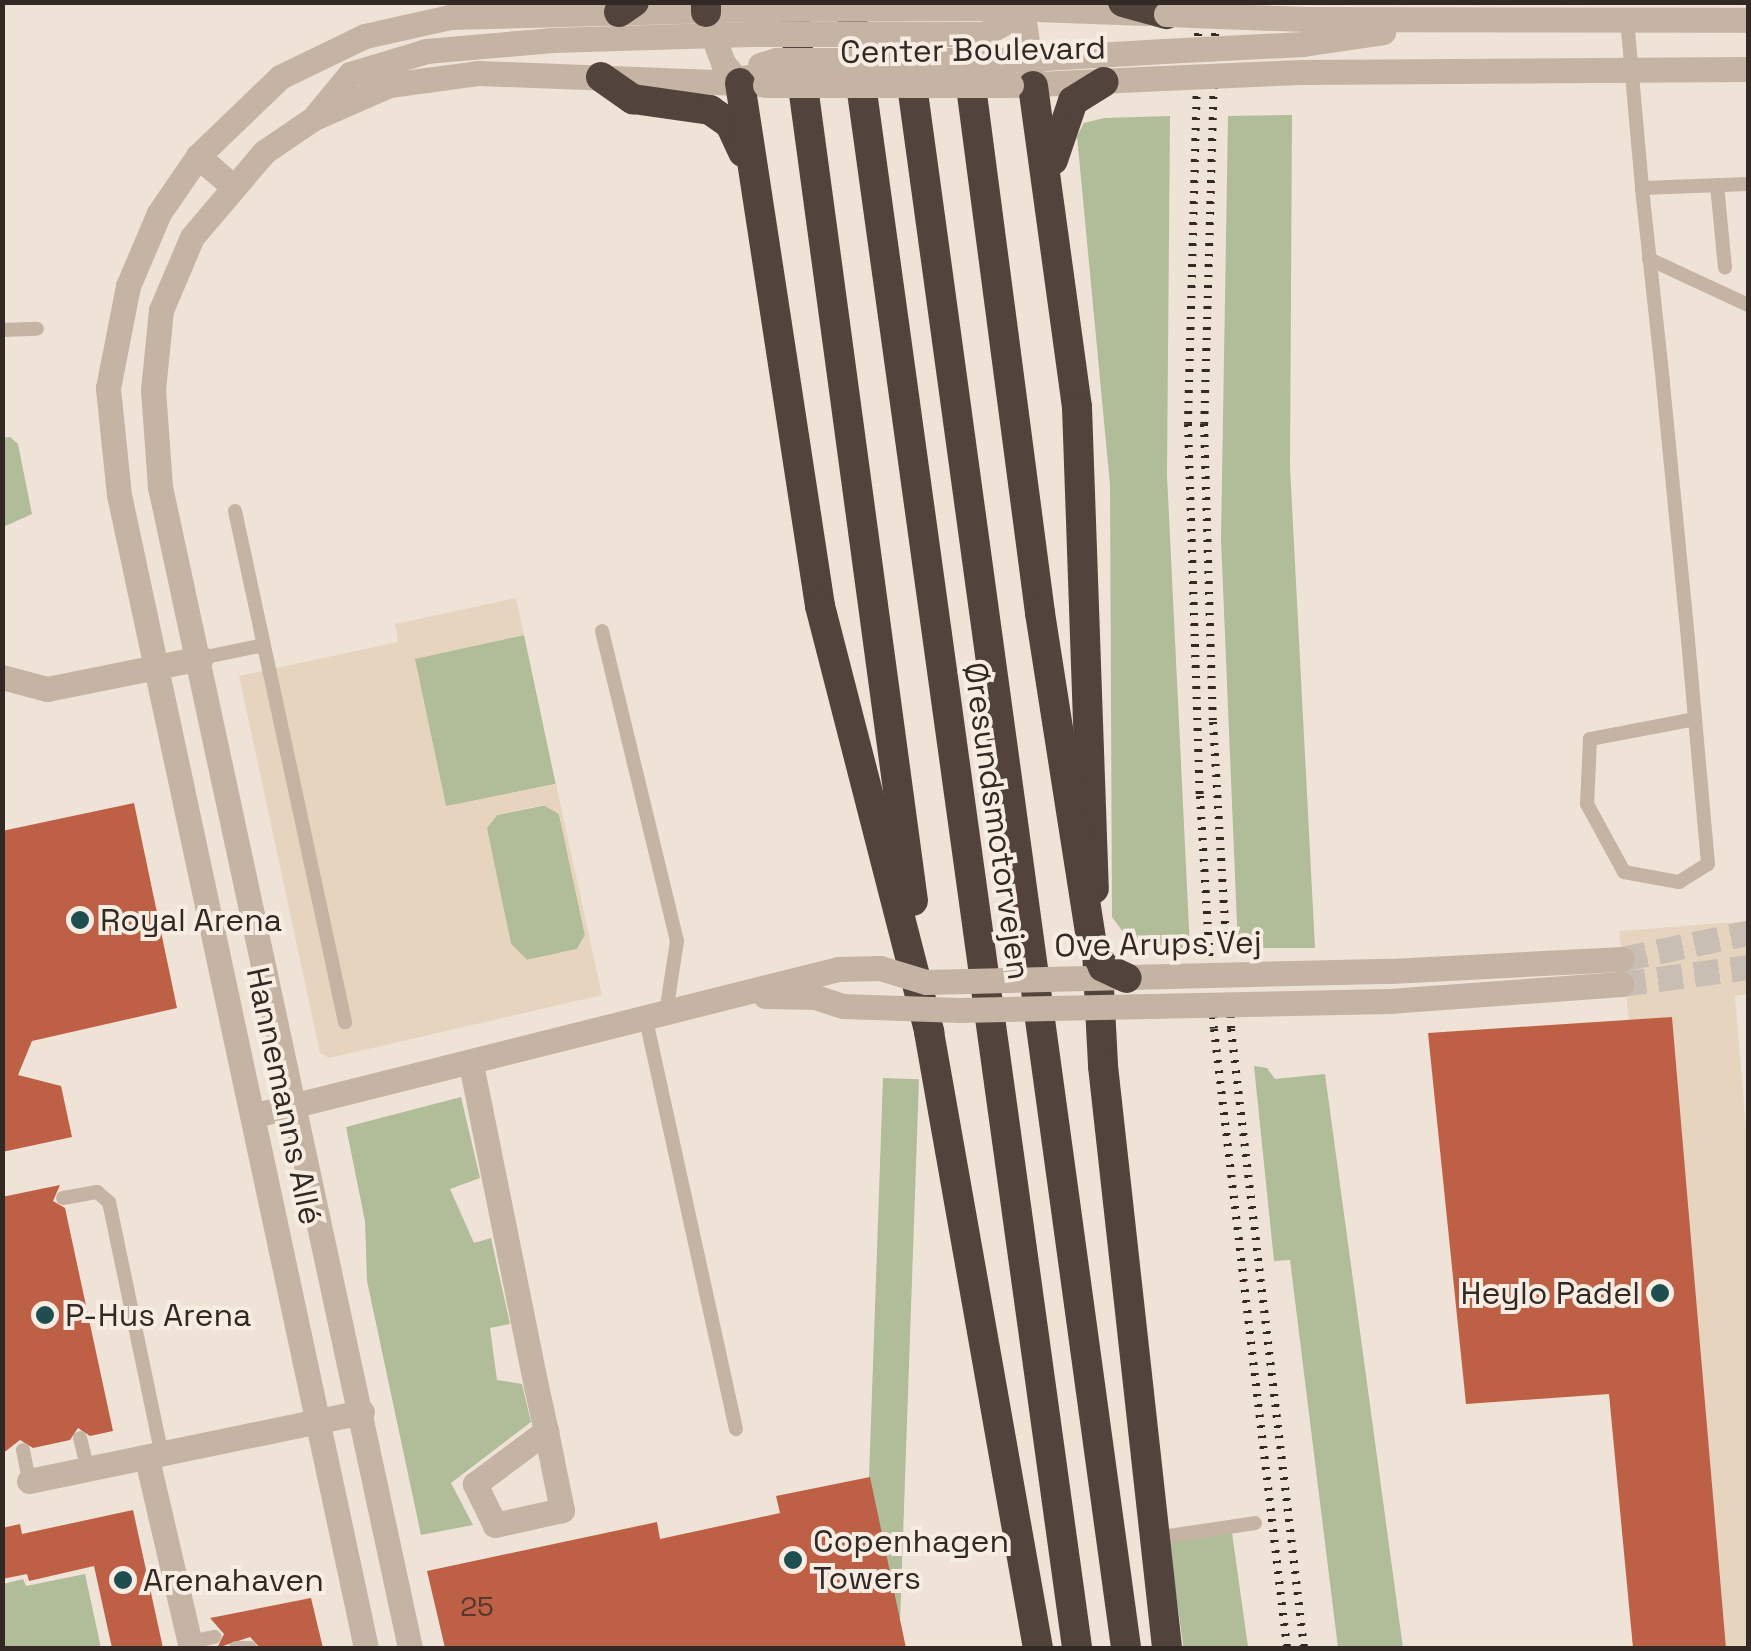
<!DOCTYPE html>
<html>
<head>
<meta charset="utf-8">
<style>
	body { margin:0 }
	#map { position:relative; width:1751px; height:1651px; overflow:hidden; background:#efe3d7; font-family:"Space Grotesk",sans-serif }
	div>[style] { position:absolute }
	.green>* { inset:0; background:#b1bc99; transform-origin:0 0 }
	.plaza>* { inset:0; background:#e6d4bf }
	.building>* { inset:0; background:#be6046 }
	.tertiary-tunnel>* { height:25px; margin-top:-12.5px; transform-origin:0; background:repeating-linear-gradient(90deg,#c9beb3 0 25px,transparent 0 37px) }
	.service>* { height:14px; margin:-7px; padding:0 7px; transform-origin:7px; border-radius:7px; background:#c5b3a4 }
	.minor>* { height:25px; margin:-12.5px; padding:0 12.5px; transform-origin:12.5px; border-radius:12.5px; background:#c5b3a4 }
	.tertiary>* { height:25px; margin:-12.5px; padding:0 12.5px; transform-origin:12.5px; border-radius:12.5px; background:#c5b3a4 }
	.motorway>* { height:30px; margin:-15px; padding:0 15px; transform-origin:15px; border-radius:15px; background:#52433d }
	.rail>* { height:8px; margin-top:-4px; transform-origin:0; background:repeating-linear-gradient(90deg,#322925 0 2.5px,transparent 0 10.5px) }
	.tertiary-bridge>* { height:25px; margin:-12.5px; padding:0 12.5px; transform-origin:12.5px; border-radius:12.5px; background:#c5b3a4 }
	.motorway-bridge>* { height:30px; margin:-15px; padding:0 15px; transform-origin:15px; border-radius:15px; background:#52433d }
	.dots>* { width:28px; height:28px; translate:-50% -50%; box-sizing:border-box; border:5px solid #f7ede3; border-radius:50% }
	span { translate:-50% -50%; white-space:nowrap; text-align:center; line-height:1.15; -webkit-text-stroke:8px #f7ede3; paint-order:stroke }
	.number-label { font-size:28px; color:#55372d }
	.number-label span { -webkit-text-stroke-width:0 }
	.street-label { font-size:32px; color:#322925 }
	.poi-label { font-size:32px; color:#322925 }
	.left { translate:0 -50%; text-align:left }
	.right { translate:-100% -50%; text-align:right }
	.frame { position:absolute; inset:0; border:5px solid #322925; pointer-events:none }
</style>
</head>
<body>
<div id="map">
	<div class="green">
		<div style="clip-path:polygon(1292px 115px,1290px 467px,1315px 948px,1238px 948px,1221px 539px,1228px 116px)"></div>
		<div style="clip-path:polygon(1170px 116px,1167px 475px,1190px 949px,1130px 941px,1112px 917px,1110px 485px,1077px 136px,1084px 123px,1104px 118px)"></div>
		<div style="clip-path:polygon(10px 437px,18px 444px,32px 514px,3px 527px,3px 438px)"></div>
		<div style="left:524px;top:635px;width:152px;height:112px;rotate:78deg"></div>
		<div style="clip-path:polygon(547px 805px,559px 814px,585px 935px,577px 949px,527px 960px,511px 944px,486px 829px,497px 815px)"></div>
		<div style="clip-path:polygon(1254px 1066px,1267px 1068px,1275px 1079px,1325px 1074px,1403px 1648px,1338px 1648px,1290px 1260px,1274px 1261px)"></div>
		<div style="left:883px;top:1078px;width:36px;height:579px;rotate:2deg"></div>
		<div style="clip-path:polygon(461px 1097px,480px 1178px,450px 1189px,474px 1243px,491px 1238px,510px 1324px,490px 1328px,497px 1380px,522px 1384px,531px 1422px,451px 1483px,473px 1525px,421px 1535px,367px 1281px,365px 1221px,346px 1127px)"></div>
		<div style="left:1232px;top:1533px;width:116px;height:64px;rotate:82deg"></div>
		<div style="clip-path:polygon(85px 1574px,101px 1648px,3px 1648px,3px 1584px,23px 1579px,26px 1586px)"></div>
	</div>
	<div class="plaza">
		<div style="clip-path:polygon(evenodd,516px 598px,524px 635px,415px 659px,446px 806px,556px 784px,602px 995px,329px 1058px,320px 1053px,239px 676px,398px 642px,395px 624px,516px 598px,543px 805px,559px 814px,585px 935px,577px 949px,527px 960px,511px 944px,487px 828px,497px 815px,543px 805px)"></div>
		<div style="clip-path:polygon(1748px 921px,1748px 994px,1735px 996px,1748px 1151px,1748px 1648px,1726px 1648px,1672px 1017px,1629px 1021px,1619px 931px)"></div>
	</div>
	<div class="building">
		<div style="clip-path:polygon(134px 803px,177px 1008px,32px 1041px,18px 1075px,61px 1086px,72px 1137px,2px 1152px,2px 831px)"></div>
		<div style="clip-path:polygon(1672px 1017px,1726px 1648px,1633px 1648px,1609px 1394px,1466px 1404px,1428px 1033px)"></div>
		<div style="clip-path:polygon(60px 1185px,53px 1201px,65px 1208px,113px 1431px,90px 1436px,78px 1428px,70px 1440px,33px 1448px,20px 1440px,2px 1454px,2px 1197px)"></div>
		<div style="clip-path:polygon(870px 1477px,906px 1648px,445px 1648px,427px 1571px,657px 1522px,660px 1539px,780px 1513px,776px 1496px)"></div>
		<div style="clip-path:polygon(133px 1510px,163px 1648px,112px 1648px,94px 1566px,29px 1581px,27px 1574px,2px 1579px,2px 1528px,20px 1524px,22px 1534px)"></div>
		<div style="clip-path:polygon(311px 1598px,323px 1648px,260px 1648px,250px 1637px,217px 1648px,224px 1634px,210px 1618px)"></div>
	</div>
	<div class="tertiary-tunnel">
		<div style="left:1622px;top:959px;width:129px;rotate:-11.7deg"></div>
		<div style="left:1621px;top:984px;width:128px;rotate:-7.6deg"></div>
	</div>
	<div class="service">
		<div style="left:1627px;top:19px;width:170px;rotate:84.9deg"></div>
		<div style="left:1717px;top:185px;width:83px;rotate:84.5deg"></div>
		<div style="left:1649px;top:259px;width:109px;rotate:24.9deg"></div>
		<div style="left:2px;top:330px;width:35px;rotate:-2deg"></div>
		<div style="left:235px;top:511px;width:523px;rotate:77.85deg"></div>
		<div style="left:602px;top:631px;width:319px;rotate:76.4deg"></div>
		<div style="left:677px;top:941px;width:73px;rotate:98.7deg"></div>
		<div style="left:201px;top:658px;width:64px;rotate:-11.7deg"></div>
		<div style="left:1695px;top:719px;width:107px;rotate:169.2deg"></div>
		<div style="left:1590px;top:739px;width:65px;rotate:92.6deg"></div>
		<div style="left:1587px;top:804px;width:77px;rotate:61.4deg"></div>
		<div style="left:1624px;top:872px;width:56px;rotate:10.3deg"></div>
		<div style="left:1679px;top:882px;width:34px;rotate:-32deg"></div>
		<div style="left:1708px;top:864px;width:226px;rotate:-95.1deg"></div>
		<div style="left:1688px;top:639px;width:258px;rotate:-95.6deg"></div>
		<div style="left:1663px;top:382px;width:195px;rotate:-96.2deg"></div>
		<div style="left:1642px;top:188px;width:106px;rotate:-2.2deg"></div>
		<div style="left:646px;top:1020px;width:419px;rotate:77.6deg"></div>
		<div style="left:63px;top:1198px;width:35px;rotate:-10deg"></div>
		<div style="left:97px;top:1192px;width:16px;rotate:40deg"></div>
		<div style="left:109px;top:1202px;width:258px;rotate:78.2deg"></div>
		<div style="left:80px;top:1438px;width:34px;rotate:76deg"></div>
		<div style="left:23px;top:1450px;width:32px;rotate:79deg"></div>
		<div style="left:1155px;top:1538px;width:101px;rotate:-8.5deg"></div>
		<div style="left:190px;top:1642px;width:25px;rotate:-12deg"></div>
		<div style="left:236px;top:1648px;width:14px"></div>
	</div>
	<div class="minor">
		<div style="left:198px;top:156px;width:44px;rotate:41.3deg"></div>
		<div style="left:2px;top:677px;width:47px;rotate:14.9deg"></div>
		<div style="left:47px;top:689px;width:157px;rotate:-11.4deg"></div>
		<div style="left:471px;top:1064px;width:328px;rotate:78.6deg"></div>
		<div style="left:536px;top:1386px;width:46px;rotate:77.5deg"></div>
		<div style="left:546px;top:1431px;width:81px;rotate:78.6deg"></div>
		<div style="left:562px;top:1510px;width:69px;rotate:167.4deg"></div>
		<div style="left:495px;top:1525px;width:46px;rotate:-116deg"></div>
		<div style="left:475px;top:1484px;width:89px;rotate:-36.7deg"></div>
		<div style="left:147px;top:1459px;width:194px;rotate:76.9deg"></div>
		<div style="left:29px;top:1481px;width:340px;rotate:-11.7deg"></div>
	</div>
	<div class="tertiary">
		<div style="left:1012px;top:8px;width:134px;rotate:2.1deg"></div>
		<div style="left:1022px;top:8px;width:69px;rotate:81.6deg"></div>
		<div style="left:1305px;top:19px;width:443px;rotate:0.1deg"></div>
		<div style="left:708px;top:22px;width:44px;rotate:69.9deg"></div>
		<div style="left:723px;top:63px;width:26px;rotate:50deg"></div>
		<div style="left:740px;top:83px;width:9px;rotate:-41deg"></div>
		<div style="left:1303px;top:44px;width:81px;rotate:-8.5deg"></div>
		<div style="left:1011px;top:60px;width:153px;rotate:-3.4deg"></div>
		<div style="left:1302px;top:72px;width:446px;rotate:-0.4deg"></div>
		<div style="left:1016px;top:85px;width:147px;rotate:-2.7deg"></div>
		<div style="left:317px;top:114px;width:52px;rotate:-50.5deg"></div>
		<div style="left:350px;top:74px;width:79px;rotate:-16.8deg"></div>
		<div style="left:426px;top:51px;width:127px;rotate:-5deg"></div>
		<div style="left:553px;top:40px;width:199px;rotate:-1.7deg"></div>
		<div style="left:1391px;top:971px;width:231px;rotate:-3deg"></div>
		<div style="left:765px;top:996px;width:50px;rotate:1.1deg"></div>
		<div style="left:815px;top:997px;width:29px;rotate:18deg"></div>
		<div style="left:1389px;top:1001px;width:233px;rotate:-4.2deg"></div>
		<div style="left:256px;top:1115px;width:600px;rotate:-14.08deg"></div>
		<div style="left:366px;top:1648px;width:1179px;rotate:-102.09deg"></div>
		<div style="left:119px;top:495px;width:108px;rotate:-95.9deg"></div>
		<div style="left:108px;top:388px;width:104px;rotate:-78.9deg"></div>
		<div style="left:128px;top:286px;width:79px;rotate:-67deg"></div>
		<div style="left:159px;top:213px;width:69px;rotate:-55.6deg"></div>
		<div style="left:198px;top:156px;width:114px;rotate:-43.9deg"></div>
		<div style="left:280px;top:77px;width:94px;rotate:-25.8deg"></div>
		<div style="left:365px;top:36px;width:87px;rotate:-12.6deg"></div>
		<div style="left:450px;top:17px;width:296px;rotate:-1.5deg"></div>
		<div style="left:410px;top:1648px;width:1188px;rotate:-102.15deg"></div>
		<div style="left:160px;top:487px;width:97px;rotate:-94.1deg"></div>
		<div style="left:153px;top:390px;width:80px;rotate:-84.3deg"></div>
		<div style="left:161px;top:310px;width:79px;rotate:-67deg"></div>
		<div style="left:192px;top:237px;width:111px;rotate:-49.7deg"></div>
		<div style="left:264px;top:152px;width:60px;rotate:-34.2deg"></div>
		<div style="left:314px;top:118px;width:82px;rotate:-23.7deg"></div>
		<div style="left:389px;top:85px;width:91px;rotate:-7.6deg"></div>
		<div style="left:479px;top:73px;width:281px;rotate:2.2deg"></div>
	</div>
	<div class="motorway">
		<div style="left:706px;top:2px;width:10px;rotate:90deg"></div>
		<div style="left:1123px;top:2px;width:45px;rotate:15.6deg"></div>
		<div style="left:792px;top:5px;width:904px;rotate:82.31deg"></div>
		<div style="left:850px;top:5px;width:1659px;rotate:82.13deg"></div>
		<div style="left:619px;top:12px;width:18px;rotate:-34deg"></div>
		<div style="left:908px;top:56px;width:1607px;rotate:82.2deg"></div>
		<div style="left:967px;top:56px;width:562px;rotate:82.53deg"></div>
		<div style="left:601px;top:77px;width:39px;rotate:35deg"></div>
		<div style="left:633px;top:99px;width:78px;rotate:8.1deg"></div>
		<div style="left:710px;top:110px;width:24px;rotate:35deg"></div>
		<div style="left:730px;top:124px;width:31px;rotate:65deg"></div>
		<div style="left:740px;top:83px;width:529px;rotate:81.3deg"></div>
		<div style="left:820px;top:606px;width:440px;rotate:75.6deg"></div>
		<div style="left:929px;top:1032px;width:626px;rotate:79.97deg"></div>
		<div style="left:1033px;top:86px;width:324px;rotate:82.2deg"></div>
		<div style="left:1077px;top:407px;width:482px;rotate:88deg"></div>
		<div style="left:1053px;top:160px;width:62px;rotate:-71.3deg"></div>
		<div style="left:1073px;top:101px;width:36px;rotate:-32deg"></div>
		<div style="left:1097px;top:950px;width:116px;rotate:87deg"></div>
		<div style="left:1103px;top:1066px;width:586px;rotate:83.72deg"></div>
	</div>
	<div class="rail">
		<div style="left:1199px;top:2px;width:422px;rotate:91.5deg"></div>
		<div style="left:1188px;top:424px;width:372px;rotate:88.2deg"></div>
		<div style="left:1200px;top:796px;width:233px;rotate:86.6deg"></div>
		<div style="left:1214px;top:1029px;width:623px;rotate:83.27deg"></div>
		<div style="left:1216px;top:2px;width:422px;rotate:91.6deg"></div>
		<div style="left:1204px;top:424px;width:298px;rotate:88.3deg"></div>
		<div style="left:1213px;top:722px;width:308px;rotate:86.6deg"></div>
		<div style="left:1231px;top:1029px;width:623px;rotate:83.27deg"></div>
	</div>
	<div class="tertiary-bridge">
		<div style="left:746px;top:9px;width:266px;rotate:-0.2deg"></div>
		<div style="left:1166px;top:14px;width:139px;rotate:2.1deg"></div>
		<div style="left:752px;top:34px;width:232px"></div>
		<div style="left:984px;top:34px;width:31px;rotate:-29deg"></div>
		<div style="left:1164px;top:51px;width:139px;rotate:-2.9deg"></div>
		<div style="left:760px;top:65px;width:17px;rotate:-17deg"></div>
		<div style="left:776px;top:60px;width:235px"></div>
		<div style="left:1163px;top:78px;width:139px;rotate:-2.5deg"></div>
		<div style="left:765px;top:85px;width:246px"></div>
		<div style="left:838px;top:969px;width:42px;rotate:-1.4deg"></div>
		<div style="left:880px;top:968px;width:48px;rotate:16.9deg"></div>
		<div style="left:926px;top:982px;width:465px;rotate:-1.4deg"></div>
		<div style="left:843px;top:1006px;width:117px;rotate:2deg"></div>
		<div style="left:960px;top:1010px;width:429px;rotate:-1.2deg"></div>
	</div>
	<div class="motorway-bridge">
		<div style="left:1040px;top:613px;width:335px;rotate:81.1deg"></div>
		<div style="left:1092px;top:944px;width:25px;rotate:64deg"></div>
		<div style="left:1103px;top:967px;width:26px;rotate:25deg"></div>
	</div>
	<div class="dots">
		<div style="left:80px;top:920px;background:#1e4e50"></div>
		<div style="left:1660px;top:1293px;background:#1e4e50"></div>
		<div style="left:45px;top:1315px;background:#1e4e50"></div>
		<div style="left:793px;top:1560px;background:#1e4e50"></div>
		<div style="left:123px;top:1580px;background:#1e4e50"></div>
	</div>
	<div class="number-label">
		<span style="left:477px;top:1606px">25</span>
	</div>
	<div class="street-label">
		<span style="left:973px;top:50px;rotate:-1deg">Center Boulevard</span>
		<span style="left:997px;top:821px;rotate:82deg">Øresundsmotorvejen</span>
		<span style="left:1158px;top:944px;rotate:-1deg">Ove Arups Vej</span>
		<span style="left:284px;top:1096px;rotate:78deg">Hannemanns Allé</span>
	</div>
	<div class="poi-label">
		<span class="left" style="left:100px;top:920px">Royal Arena</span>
		<span class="right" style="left:1640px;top:1293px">Heylo Padel</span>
		<span class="left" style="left:65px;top:1315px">P-Hus Arena</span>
		<span class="left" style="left:813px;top:1560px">Copenhagen<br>Towers</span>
		<span class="left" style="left:143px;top:1580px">Arenahaven</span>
	</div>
	<div class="frame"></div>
</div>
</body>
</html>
